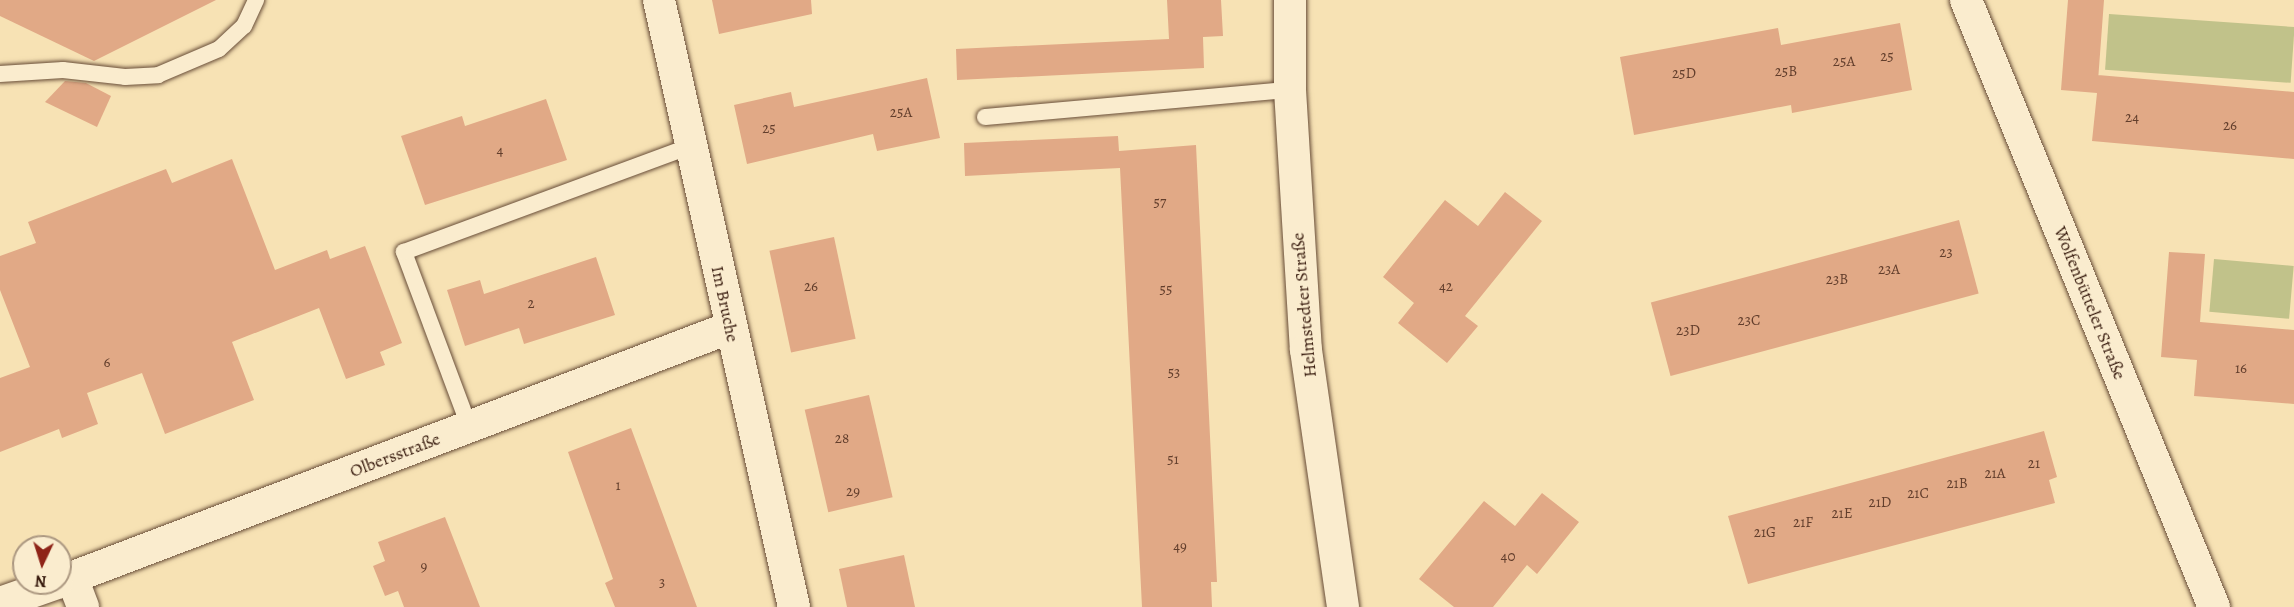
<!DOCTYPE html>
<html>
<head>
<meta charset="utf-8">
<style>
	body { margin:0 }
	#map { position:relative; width:2294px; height:607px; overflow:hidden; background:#f7e2b4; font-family:Alegreya,serif }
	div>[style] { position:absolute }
	.green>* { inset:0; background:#c1c28a; transform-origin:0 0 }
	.building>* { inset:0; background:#e1a986; transform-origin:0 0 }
	.roads { filter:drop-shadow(0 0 2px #684d38) drop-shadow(0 0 2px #684d38) }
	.lane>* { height:16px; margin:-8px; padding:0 8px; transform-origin:8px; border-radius:8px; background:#faecce }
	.street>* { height:32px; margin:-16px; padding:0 16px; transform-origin:16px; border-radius:16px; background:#faecce }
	span { translate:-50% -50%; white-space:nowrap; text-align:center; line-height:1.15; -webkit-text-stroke:4.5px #faecce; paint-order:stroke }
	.number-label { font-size:15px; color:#623e2c }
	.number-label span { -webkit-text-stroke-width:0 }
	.street-label { font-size:18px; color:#381b0e }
	.north { position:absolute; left:12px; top:535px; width:60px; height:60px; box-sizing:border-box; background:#faecce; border:2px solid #ac9881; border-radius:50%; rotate:184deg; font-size:16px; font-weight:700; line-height:24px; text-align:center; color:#381b0e }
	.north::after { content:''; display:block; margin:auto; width:21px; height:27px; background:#8f2418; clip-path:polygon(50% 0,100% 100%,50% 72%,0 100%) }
</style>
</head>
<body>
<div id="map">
	<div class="green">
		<div style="left:2109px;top:14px;width:186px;height:56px;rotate:4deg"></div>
		<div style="left:2214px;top:259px;width:80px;height:53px;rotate:5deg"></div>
	</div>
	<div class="building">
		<div style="clip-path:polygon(0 0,216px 0,94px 61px,0 16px)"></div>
		<div style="clip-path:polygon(712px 0,811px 0,812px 14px,719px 34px)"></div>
		<div style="clip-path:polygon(1167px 0,1221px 0,1223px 36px,1203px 37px,1204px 68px,957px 80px,956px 49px,1169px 39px)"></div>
		<div style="clip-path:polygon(2068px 0,2104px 0,2098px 81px,2098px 75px,2294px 92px,2294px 159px,2092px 141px,2097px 93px,2061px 90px)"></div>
		<div style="clip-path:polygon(1900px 23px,1912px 90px,1792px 113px,1791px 105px,1634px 135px,1620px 57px,1778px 28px,1781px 45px)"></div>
		<div style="clip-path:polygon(927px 78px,940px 138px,877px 151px,873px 134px,747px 164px,734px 105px,791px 92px,794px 107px)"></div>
		<div style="clip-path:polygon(65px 81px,86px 83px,111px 96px,97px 127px,45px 102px)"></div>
		<div style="clip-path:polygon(546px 99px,567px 160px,425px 205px,401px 136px,462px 116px,465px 126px)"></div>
		<div style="clip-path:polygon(1118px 136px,1119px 151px,1196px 145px,1217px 582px,1211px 582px,1212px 607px,1142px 607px,1120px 168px,965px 176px,964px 143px)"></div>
		<div style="clip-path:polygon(232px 159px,275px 270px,327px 250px,330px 259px,365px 246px,402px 343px,380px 352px,385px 365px,346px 379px,319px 308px,232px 342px,254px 400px,165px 434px,142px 373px,87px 393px,98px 424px,62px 438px,59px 429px,0 452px,0 378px,30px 367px,0 290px,0 256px,36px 243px,28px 222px,166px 169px,172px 183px)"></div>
		<div style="clip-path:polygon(1505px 192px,1542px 221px,1465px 316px,1478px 326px,1447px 363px,1398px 323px,1414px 303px,1383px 277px,1445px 200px,1478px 226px)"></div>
		<div style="left:1959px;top:220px;width:76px;height:319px;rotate:75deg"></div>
		<div style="left:834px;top:237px;width:104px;height:66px;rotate:78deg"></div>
		<div style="clip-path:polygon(2169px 252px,2205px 254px,2200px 322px,2294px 330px,2294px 404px,2194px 396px,2197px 360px,2161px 357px)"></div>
		<div style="clip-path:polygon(596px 257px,615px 315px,524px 344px,519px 328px,465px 346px,447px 290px,480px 280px,484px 294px)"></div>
		<div style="left:869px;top:395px;width:105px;height:66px;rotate:77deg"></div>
		<div style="clip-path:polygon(631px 428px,697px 607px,615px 607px,605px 583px,613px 579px,568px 452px)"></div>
		<div style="clip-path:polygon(2044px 431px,2057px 477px,2049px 480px,2055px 503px,1748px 584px,1728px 516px)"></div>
		<div style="clip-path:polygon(1542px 493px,1579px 522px,1537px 574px,1527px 565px,1493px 607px,1454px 607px,1419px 579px,1484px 501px,1515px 526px)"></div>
		<div style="clip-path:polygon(445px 517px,480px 607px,404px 607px,398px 591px,385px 596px,373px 566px,385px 561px,378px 542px)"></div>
		<div style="clip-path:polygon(904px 555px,915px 607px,847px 607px,839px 569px)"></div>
	</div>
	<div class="roads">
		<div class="lane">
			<div style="left:0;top:74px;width:63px;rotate:-3.6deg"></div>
			<div style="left:63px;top:70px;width:62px;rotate:6.4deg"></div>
			<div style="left:125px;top:77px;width:33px;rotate:-3deg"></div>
			<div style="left:158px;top:75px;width:66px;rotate:-23.1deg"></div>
			<div style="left:219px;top:49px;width:34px;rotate:-43deg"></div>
			<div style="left:244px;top:26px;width:29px;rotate:-65deg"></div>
			<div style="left:985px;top:117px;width:306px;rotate:-5.1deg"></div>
			<div style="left:469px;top:426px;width:186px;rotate:-110.5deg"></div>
			<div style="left:404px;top:252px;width:305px;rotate:-20.3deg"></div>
		</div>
		<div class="street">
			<div style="left:659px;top:0;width:622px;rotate:77.46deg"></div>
			<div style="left:1290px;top:0;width:90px;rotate:90deg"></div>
			<div style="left:1290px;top:90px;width:260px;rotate:86.5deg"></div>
			<div style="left:1306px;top:350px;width:260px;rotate:81.8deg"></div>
			<div style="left:1966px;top:0;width:656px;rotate:67.78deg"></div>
			<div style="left:72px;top:578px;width:31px;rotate:69deg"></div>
			<div style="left:60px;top:582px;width:716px;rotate:-20.79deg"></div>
			<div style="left:0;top:603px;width:60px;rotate:-19.3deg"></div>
		</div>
	</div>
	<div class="number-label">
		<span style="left:1887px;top:57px">25</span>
		<span style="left:1844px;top:62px">25A</span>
		<span style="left:1786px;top:72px">25B</span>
		<span style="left:1684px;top:74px">25D</span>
		<span style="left:901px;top:113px">25A</span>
		<span style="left:2132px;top:118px">24</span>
		<span style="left:2230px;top:126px">26</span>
		<span style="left:769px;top:129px">25</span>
		<span style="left:500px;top:151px">4</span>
		<span style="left:1160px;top:203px">57</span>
		<span style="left:1946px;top:253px">23</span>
		<span style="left:1889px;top:270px">23A</span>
		<span style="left:1837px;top:280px">23B</span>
		<span style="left:811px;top:287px">26</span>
		<span style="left:1446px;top:287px">42</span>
		<span style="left:1166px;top:290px">55</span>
		<span style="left:531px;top:304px">2</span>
		<span style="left:1749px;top:321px">23C</span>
		<span style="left:1688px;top:331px">23D</span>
		<span style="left:107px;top:363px">6</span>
		<span style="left:2241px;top:369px">16</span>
		<span style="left:1174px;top:373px">53</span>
		<span style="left:842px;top:439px">28</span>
		<span style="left:1173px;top:460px">51</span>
		<span style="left:2034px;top:464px">21</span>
		<span style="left:1995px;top:474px">21A</span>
		<span style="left:1957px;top:484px">21B</span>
		<span style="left:618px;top:486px">1</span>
		<span style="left:853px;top:492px">29</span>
		<span style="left:1918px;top:494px">21C</span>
		<span style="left:1880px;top:503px">21D</span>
		<span style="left:1842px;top:514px">21E</span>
		<span style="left:1803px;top:523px">21F</span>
		<span style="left:1765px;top:533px">21G</span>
		<span style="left:1180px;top:547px">49</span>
		<span style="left:1508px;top:557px">40</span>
		<span style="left:424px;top:567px">9</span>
		<span style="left:662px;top:583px">3</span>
	</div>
	<div class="street-label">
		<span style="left:2090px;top:303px;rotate:68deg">Wolfenbütteler Straße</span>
		<span style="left:725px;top:304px;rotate:78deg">Im Bruche</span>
		<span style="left:1304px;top:305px;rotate:-95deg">Helmstedter Straße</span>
		<span style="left:395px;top:455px;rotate:-21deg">Olbersstraße</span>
	</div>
	<div class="north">N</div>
</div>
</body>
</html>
